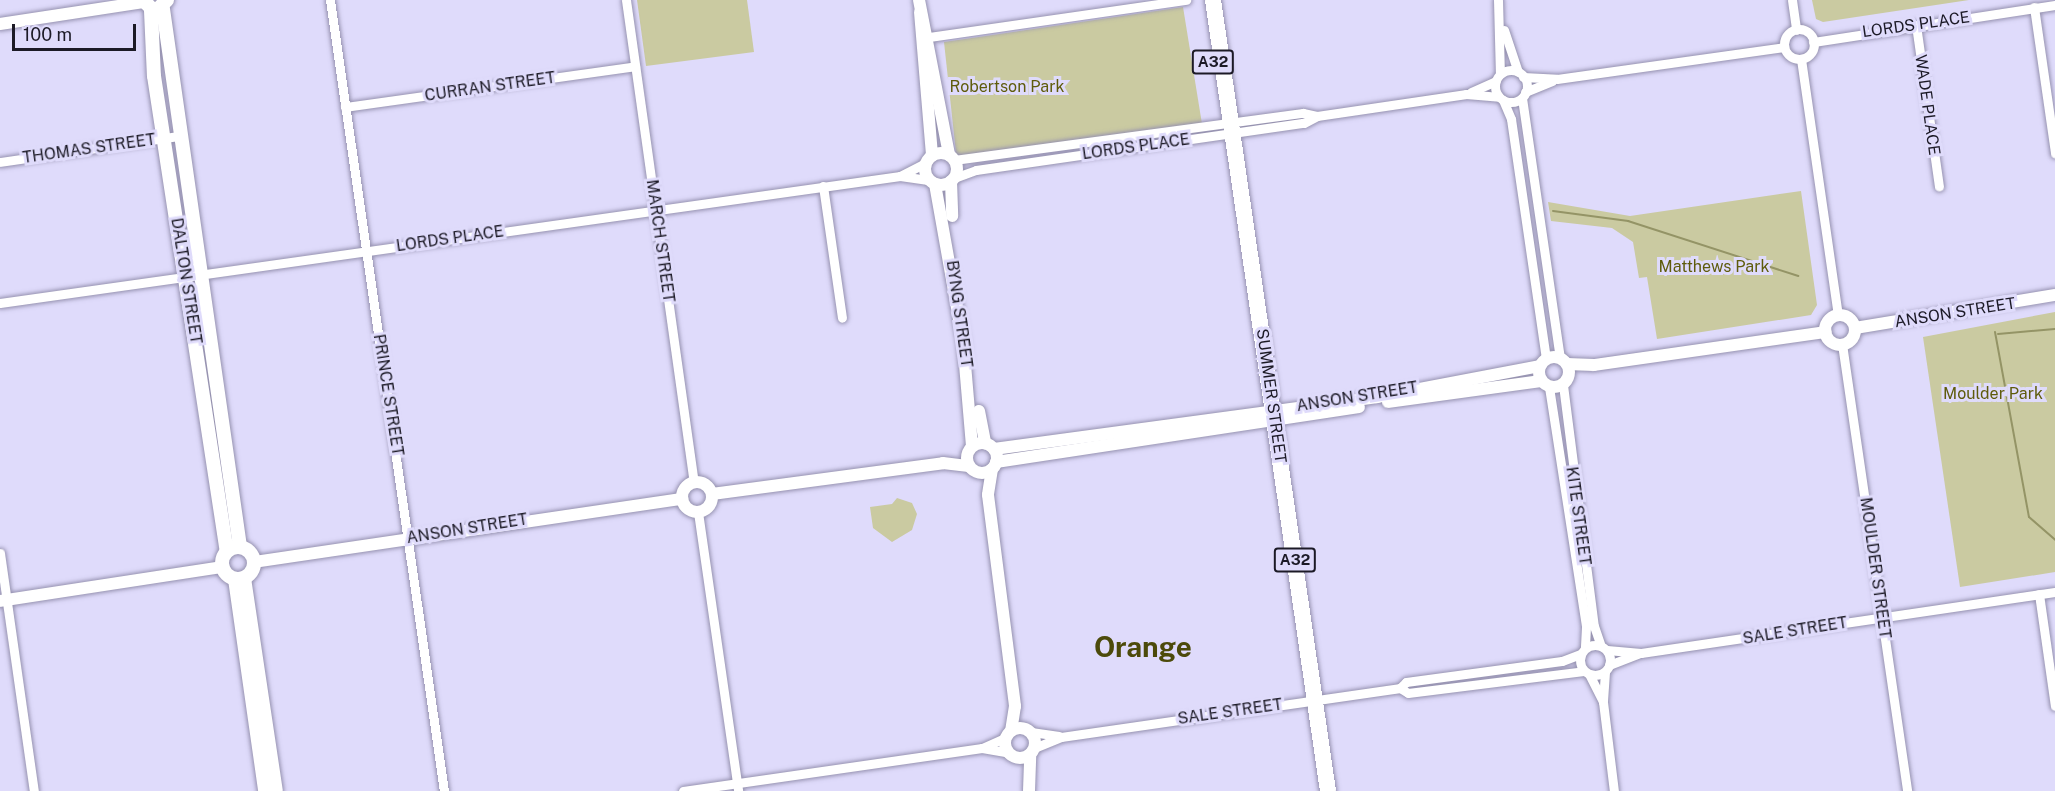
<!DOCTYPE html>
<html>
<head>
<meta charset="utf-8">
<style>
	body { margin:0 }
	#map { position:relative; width:2055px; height:791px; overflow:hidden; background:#dfdbfb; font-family:"Public Sans",sans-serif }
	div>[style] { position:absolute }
	.green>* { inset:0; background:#cacaa1 }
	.stream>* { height:2px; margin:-1px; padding:0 1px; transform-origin:1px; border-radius:1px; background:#949466 }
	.roads { filter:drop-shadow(0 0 2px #9692b0) drop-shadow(0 0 2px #9692b0) }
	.minor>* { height:9px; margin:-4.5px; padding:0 4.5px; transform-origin:4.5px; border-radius:4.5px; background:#fff }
	.minor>.ring { margin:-4.5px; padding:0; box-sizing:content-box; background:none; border:9px solid #fff; border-radius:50% }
	.tertiary>* { height:12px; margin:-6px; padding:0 6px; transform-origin:6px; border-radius:6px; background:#fff }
	.tertiary>.ring { margin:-6px; padding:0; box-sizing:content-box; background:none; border:12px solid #fff; border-radius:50% }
	.secondary>* { height:14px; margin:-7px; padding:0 7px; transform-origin:7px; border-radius:7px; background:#fff }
	.secondary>.ring { margin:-7px; padding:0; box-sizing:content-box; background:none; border:14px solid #fff; border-radius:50% }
	.trunk>* { height:16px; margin:-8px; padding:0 8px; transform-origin:8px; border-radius:8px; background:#fff }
	span { translate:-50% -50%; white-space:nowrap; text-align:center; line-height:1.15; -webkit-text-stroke:6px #dfdbfb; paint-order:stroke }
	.shield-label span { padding:2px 4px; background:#dfdbfb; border:2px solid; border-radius:4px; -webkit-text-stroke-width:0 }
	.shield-label { font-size:15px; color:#1c1a26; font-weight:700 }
	.street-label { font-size:16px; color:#1c1a26 }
	.park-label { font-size:16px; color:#5e5b0b }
	.town-label { font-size:28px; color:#4c4a0a; font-weight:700 }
	.scale { position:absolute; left:12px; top:24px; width:124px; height:27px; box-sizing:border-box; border:3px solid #1c1a26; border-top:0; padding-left:8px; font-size:18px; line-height:21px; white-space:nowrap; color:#1c1a26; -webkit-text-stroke:4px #dfdbfb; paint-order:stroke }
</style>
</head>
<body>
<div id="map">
	<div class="green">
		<div style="clip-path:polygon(637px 0,747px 0,754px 52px,646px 66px)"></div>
		<div style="clip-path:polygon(1812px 0,1969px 0,1823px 22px,1816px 19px)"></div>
		<div style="clip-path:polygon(1183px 7px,1202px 124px,962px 158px,956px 153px,944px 42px)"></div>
		<div style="clip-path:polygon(1801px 191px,1817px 305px,1811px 315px,1657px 339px,1647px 277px,1639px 278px,1633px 242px,1612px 228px,1551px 221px,1548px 202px,1630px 216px)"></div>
		<div style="clip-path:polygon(2055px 312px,2055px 572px,1960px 587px,1923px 337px)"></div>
		<div style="clip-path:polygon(897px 498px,912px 503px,917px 514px,912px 530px,892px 542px,873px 528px,870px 507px,892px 504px)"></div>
	</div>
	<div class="stream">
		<div style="left:1553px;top:211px;width:76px;rotate:7.6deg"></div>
		<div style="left:1628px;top:221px;width:179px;rotate:17.9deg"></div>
		<div style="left:1995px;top:332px;width:188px;rotate:79.6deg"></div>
		<div style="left:2029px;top:517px;width:35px;rotate:41deg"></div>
		<div style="left:1998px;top:334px;width:57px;rotate:-5deg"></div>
	</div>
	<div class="roads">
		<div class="minor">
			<div style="left:330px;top:0;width:799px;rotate:81.8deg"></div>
			<div style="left:626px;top:0;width:486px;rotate:82deg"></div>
			<div style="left:1498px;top:0;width:74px;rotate:88.5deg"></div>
			<div style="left:1792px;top:0;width:30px;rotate:82deg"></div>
			<div style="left:2034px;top:7px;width:148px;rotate:81.8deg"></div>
			<div style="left:1916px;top:25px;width:163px;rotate:81.9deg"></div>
			<div class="ring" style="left:1784px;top:29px;width:21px;height:21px"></div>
			<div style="left:1504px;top:30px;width:44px;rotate:71.6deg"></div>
			<div style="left:923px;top:32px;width:8px;rotate:40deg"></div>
			<div style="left:929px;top:37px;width:260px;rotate:-8.2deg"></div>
			<div style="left:1813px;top:42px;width:245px;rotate:-8.7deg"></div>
			<div style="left:1801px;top:59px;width:259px;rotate:81.8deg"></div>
			<div class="ring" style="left:1495px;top:70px;width:23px;height:23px"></div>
			<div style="left:1523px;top:77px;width:34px;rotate:3deg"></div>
			<div style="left:1557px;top:79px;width:229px;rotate:-8deg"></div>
			<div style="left:1471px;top:92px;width:27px;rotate:-24deg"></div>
			<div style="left:1525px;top:92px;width:29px;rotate:-22deg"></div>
			<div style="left:1522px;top:98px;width:263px;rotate:81.7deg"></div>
			<div style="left:1503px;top:100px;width:21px;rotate:67deg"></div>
			<div style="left:1511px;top:119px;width:243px;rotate:81.7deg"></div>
			<div style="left:345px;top:107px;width:293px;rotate:-8deg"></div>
			<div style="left:954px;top:160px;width:352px;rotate:-7.7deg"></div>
			<div style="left:1303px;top:113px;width:14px;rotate:12deg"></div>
			<div style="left:0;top:162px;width:181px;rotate:-8.3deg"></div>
			<div style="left:900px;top:176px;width:29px;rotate:-27deg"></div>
			<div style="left:954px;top:178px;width:23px;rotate:-20deg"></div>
			<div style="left:976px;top:170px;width:331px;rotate:-8.2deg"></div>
			<div style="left:1304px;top:123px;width:15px;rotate:-28deg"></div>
			<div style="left:1317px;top:116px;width:151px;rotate:-8.4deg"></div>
			<div style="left:1466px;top:94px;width:33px;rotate:5deg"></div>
			<div style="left:823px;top:186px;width:133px;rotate:81.8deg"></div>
			<div style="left:0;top:303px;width:909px;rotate:-8.03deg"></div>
			<div style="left:900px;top:176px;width:30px;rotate:8deg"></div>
			<div style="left:1842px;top:344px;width:452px;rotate:81.7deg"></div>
			<div style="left:1563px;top:385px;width:243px;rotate:82.7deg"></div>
			<div style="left:1594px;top:626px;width:21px;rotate:71deg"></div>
			<div style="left:1549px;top:387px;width:243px;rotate:81.2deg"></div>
			<div style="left:1586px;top:627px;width:21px;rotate:93deg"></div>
			<div style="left:698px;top:512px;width:282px;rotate:81.8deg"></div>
			<div style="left:0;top:553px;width:240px;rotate:81.9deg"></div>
			<div style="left:2039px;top:594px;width:113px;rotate:81.9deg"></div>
			<div class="ring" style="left:1580px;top:645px;width:21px;height:21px"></div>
			<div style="left:1607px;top:650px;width:34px;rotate:5deg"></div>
			<div style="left:1641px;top:653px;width:418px;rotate:-8.4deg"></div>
			<div style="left:1609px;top:665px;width:31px;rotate:-21deg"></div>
			<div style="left:1605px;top:672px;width:30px;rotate:94deg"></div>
			<div style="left:1603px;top:702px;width:90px;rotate:83deg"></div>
			<div style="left:1589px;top:674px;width:31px;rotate:63deg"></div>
			<div style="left:1400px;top:688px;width:9px;rotate:32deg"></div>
			<div style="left:1408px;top:693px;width:177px;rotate:-7.1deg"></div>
			<div style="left:1031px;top:732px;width:28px;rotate:8deg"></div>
			<div style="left:982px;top:748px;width:28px;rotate:10deg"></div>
			<div style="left:1034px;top:748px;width:29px;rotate:-22deg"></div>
			<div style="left:1061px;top:737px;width:343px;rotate:-8.2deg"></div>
			<div style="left:1400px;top:688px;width:8px;rotate:-45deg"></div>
			<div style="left:1406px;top:682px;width:157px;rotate:-7.7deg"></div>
			<div style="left:1562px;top:661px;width:19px;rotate:-21deg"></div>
			<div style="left:683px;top:791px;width:302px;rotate:-8.2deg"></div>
			<div style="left:982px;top:748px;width:27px;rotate:-24deg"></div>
		</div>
		<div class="tertiary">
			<div style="left:919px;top:0;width:158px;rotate:79deg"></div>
			<div style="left:920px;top:12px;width:144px;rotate:85.2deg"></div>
			<div style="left:0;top:24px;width:145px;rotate:-8.7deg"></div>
			<div class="ring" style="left:925px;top:153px;width:20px;height:20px"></div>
			<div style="left:951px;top:181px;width:35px;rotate:88deg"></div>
			<div style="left:935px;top:184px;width:159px;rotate:79.9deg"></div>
			<div style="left:963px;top:341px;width:104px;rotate:85.1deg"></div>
			<div class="ring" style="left:1825px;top:315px;width:18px;height:18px"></div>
			<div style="left:1855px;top:328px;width:203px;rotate:-9.4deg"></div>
			<div class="ring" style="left:1539px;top:357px;width:18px;height:18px"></div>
			<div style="left:1567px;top:364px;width:27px;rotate:2deg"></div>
			<div style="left:1594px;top:365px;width:234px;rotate:-8.1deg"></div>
			<div style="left:1388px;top:402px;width:154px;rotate:-7.8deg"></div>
			<div style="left:979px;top:411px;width:33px;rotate:79deg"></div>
			<div class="ring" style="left:967px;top:443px;width:18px;height:18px"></div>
			<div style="left:994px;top:449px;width:387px;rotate:-7.7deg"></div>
			<div style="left:1377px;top:397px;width:166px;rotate:-10.8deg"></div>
			<div style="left:996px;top:462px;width:367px;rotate:-8.6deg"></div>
			<div style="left:992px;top:469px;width:26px;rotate:99deg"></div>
			<div style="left:988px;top:495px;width:213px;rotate:82.7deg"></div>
			<div style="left:1015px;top:706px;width:25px;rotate:99deg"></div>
			<div class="ring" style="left:682px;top:482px;width:18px;height:18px"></div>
			<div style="left:712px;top:494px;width:233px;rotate:-7.6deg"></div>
			<div style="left:943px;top:463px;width:26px;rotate:7deg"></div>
			<div style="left:254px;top:562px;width:433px;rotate:-8.4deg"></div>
			<div style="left:0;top:601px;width:226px;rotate:-8.7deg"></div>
			<div class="ring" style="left:1005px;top:728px;width:18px;height:18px"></div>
			<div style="left:1029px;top:791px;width:37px;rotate:-88deg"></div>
		</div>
		<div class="secondary">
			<div style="left:143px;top:0;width:17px;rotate:45deg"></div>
			<div style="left:155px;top:12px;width:17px;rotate:-45deg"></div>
			<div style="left:163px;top:9px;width:543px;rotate:81.85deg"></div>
			<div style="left:151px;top:11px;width:65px;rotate:87.4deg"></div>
			<div style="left:154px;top:76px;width:481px;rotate:81.3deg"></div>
			<div class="ring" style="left:222px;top:547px;width:18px;height:18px"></div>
			<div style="left:244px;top:578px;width:215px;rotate:81.5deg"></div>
			<div style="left:235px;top:579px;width:214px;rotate:81.9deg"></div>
		</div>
		<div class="trunk">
			<div style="left:1213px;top:0;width:799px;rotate:81.73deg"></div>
		</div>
	</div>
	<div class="shield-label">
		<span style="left:1213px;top:62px">A32</span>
		<span style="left:1295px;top:560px">A32</span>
	</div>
	<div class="street-label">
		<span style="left:1916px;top:25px;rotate:-8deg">LORDS PLACE</span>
		<span style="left:490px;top:87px;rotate:-8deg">CURRAN STREET</span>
		<span style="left:1927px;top:105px;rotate:82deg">WADE PLACE</span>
		<span style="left:1136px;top:147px;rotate:-8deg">LORDS PLACE</span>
		<span style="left:89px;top:149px;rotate:-8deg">THOMAS STREET</span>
		<span style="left:450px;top:239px;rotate:-8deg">LORDS PLACE</span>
		<span style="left:660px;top:241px;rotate:82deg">MARCH STREET</span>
		<span style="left:186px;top:281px;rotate:81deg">DALTON STREET</span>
		<span style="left:1955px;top:313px;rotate:-9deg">ANSON STREET</span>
		<span style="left:959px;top:314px;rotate:82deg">BYNG STREET</span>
		<span style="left:388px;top:395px;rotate:81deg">PRINCE STREET</span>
		<span style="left:1271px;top:396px;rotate:82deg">SUMMER STREET</span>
		<span style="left:1357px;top:397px;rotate:-9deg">ANSON STREET</span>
		<span style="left:1578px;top:516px;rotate:82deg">KITE STREET</span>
		<span style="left:467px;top:529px;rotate:-9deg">ANSON STREET</span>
		<span style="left:1875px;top:568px;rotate:82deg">MOULDER STREET</span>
		<span style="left:1795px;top:631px;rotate:-9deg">SALE STREET</span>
		<span style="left:1230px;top:712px;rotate:-8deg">SALE STREET</span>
	</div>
	<div class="park-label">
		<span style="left:1007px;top:87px">Robertson Park</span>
		<span style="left:1714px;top:267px">Matthews Park</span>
		<span style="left:1993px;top:394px">Moulder Park</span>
	</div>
	<div class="town-label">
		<span style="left:1143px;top:647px">Orange</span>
	</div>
	<div class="scale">100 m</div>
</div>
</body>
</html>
